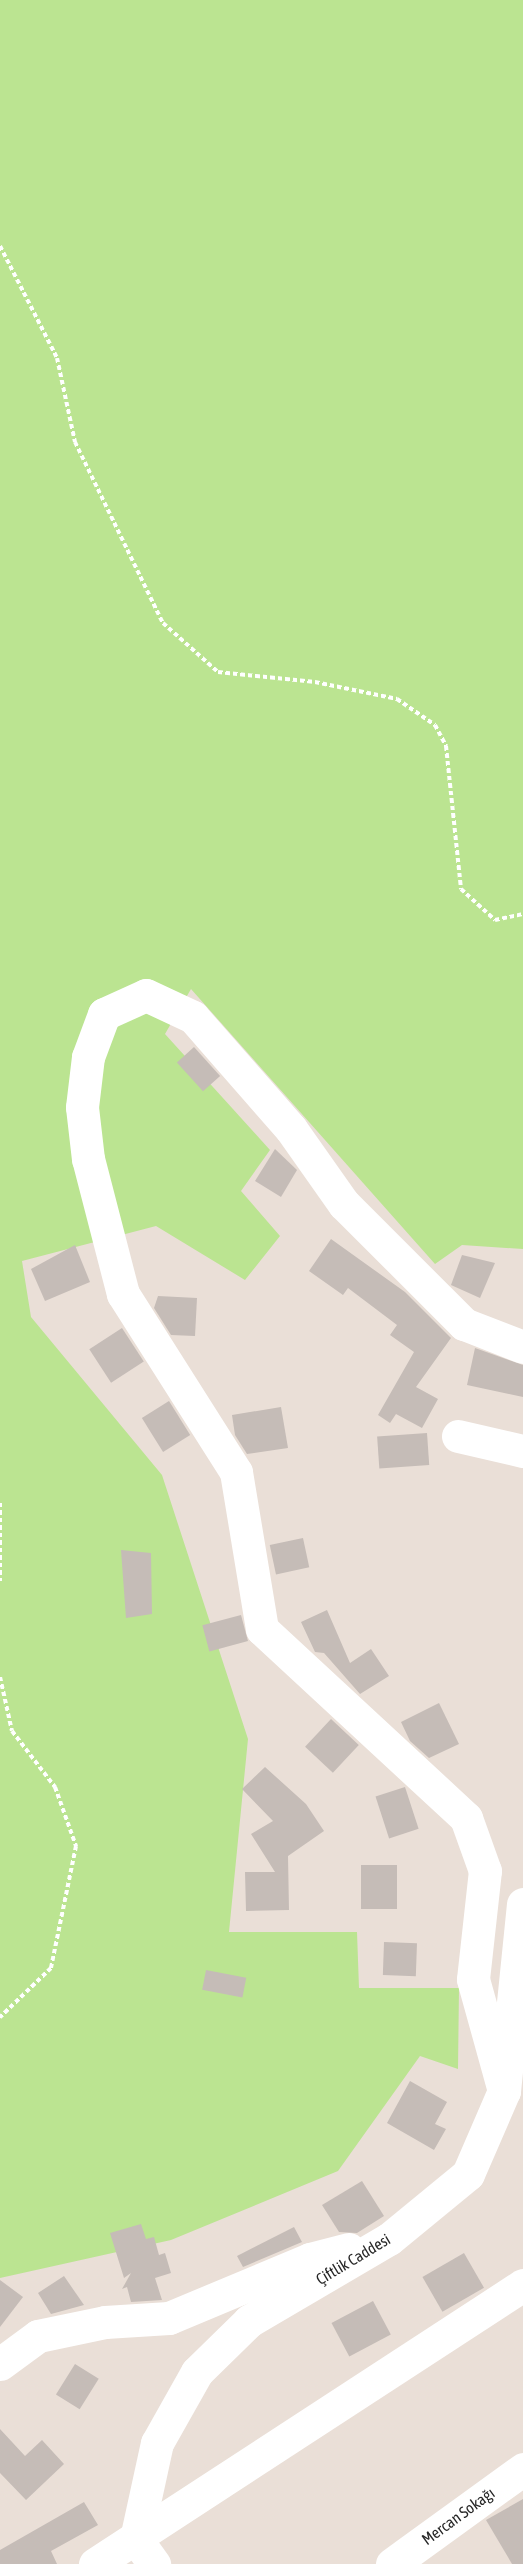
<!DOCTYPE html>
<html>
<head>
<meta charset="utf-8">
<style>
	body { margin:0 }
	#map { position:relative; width:523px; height:2564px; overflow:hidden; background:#eadfd7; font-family:"Asap Condensed",sans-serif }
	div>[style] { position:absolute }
	.green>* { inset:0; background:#bbe491 }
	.building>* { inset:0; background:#c5bcb7; transform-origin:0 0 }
	.path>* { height:4px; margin-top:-2px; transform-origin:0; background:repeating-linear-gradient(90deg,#fff 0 4.5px,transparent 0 7.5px) }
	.minor>* { height:33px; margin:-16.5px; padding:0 16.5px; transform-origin:16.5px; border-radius:16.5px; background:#fff }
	span { translate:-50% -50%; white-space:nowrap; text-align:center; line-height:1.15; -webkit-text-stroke:4.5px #fff; paint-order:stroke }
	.street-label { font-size:16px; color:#272727 }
</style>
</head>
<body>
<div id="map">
	<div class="green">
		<div style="clip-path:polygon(0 0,523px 0,523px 1249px,462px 1245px,435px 1264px,191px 989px,165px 1034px,270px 1150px,241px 1191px,280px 1236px,245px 1280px,156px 1226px,22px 1261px,31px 1317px,162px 1475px,248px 1739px,229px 1932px,357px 1932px,359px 1988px,459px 1988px,458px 2069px,420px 2056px,338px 2171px,171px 2240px,0 2278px)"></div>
	</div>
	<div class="building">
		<div style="left:194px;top:1047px;width:39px;height:23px;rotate:48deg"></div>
		<div style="clip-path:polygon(275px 1149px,297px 1170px,281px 1197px,255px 1181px)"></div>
		<div style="clip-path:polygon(331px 1239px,405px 1292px,451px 1338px,416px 1387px,438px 1399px,422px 1428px,396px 1414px,390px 1423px,378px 1415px,414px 1352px,390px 1335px,397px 1325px,348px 1288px,343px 1295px,309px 1271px)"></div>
		<div style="clip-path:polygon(75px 1245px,90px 1282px,45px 1301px,31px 1269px)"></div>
		<div style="clip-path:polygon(462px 1255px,495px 1263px,480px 1298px,451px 1285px)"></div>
		<div style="clip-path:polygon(158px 1296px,197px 1298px,195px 1336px,171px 1335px,154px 1308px)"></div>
		<div style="left:122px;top:1328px;width:40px;height:39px;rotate:57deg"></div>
		<div style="clip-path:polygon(475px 1348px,523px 1365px,523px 1397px,467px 1385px)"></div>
		<div style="left:169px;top:1401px;width:40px;height:32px;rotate:58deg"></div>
		<div style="clip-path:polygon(281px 1407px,288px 1448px,247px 1454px,235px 1435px,232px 1415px)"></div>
		<div style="left:427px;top:1433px;width:32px;height:50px;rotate:86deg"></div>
		<div style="left:303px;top:1538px;width:30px;height:34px;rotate:78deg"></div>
		<div style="clip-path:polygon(121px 1550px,151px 1553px,152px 1614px,126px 1618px)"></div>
		<div style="clip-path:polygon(327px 1610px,350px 1663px,371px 1649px,389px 1676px,360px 1694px,324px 1653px,315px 1652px,301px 1622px)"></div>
		<div style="left:241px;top:1615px;width:27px;height:40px;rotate:75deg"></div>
		<div style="clip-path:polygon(439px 1703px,459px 1744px,429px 1758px,410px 1741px,401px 1722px)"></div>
		<div style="left:331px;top:1719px;width:38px;height:38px;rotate:43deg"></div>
		<div style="clip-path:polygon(265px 1767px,306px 1804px,324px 1831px,288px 1856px,289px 1910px,246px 1911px,245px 1872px,275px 1872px,251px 1834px,273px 1821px,242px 1789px)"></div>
		<div style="left:405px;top:1787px;width:44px;height:31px;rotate:72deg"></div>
		<div style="left:361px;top:1865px;width:36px;height:44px"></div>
		<div style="left:384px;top:1942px;width:33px;height:33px;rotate:2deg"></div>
		<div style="left:206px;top:1970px;width:41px;height:20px;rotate:11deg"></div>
		<div style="clip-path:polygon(410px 2081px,447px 2102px,435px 2124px,446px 2129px,434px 2150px,387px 2123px)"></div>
		<div style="clip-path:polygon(362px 2181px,384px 2216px,357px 2233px,339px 2232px,322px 2205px)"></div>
		<div style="clip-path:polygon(141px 2224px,146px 2239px,154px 2237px,159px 2255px,165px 2253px,171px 2273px,155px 2278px,162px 2300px,131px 2302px,127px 2287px,122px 2289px,131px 2273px,124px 2278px,110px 2233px)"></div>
		<div style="clip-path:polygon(294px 2227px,302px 2242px,243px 2267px,237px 2256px)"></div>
		<div style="left:464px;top:2253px;width:40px;height:48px;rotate:60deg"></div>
		<div style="clip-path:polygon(64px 2276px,84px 2305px,51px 2314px,38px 2293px)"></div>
		<div style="clip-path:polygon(0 2280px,23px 2297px,0 2327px)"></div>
		<div style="left:373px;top:2301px;width:38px;height:47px;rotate:62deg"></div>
		<div style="left:75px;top:2364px;width:28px;height:36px;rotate:32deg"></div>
		<div style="clip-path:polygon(0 2429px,25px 2456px,42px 2440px,64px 2464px,26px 2500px,0 2473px)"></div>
		<div style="clip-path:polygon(523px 2499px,523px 2564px,512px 2564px,486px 2520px)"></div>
		<div style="clip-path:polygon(84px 2502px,98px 2525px,51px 2551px,57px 2564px,0 2564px,0 2550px)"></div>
	</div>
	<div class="path">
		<div style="left:0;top:246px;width:126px;rotate:63deg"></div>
		<div style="left:57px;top:358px;width:86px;rotate:77.9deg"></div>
		<div style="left:75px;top:442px;width:201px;rotate:64.1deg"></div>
		<div style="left:163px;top:623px;width:74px;rotate:41.7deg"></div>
		<div style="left:218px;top:672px;width:98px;rotate:5.9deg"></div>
		<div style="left:315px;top:682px;width:84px;rotate:11.7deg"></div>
		<div style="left:397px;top:699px;width:46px;rotate:34.4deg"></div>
		<div style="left:435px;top:725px;width:24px;rotate:62deg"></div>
		<div style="left:446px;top:746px;width:144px;rotate:84deg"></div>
		<div style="left:461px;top:889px;width:46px;rotate:42.4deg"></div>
		<div style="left:495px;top:920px;width:29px;rotate:-12deg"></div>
		<div style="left:0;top:1503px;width:78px;rotate:90deg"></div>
		<div style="left:0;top:1677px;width:55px;rotate:77.5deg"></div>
		<div style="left:12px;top:1731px;width:71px;rotate:52.5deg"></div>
		<div style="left:55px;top:1787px;width:63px;rotate:70.4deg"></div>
		<div style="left:76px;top:1846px;width:125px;rotate:101.6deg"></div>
		<div style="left:51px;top:1968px;width:71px;rotate:136.1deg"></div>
	</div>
	<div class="minor">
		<div style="left:458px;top:1436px;width:67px;rotate:13deg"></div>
		<div style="left:504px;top:2091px;width:116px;rotate:-105.5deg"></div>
		<div style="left:473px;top:1979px;width:109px;rotate:-83.7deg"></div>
		<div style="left:485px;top:1871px;width:56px;rotate:-109.7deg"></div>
		<div style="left:466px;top:1818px;width:278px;rotate:-137.2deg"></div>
		<div style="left:262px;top:1629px;width:159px;rotate:-99.4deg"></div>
		<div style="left:236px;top:1472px;width:211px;rotate:-122.4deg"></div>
		<div style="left:123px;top:1294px;width:139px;rotate:-104.5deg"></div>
		<div style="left:88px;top:1159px;width:52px;rotate:-96.6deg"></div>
		<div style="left:82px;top:1107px;width:50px;rotate:-83.2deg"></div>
		<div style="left:88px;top:1057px;width:46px;rotate:-69.6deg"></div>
		<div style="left:104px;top:1014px;width:46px;rotate:-24.3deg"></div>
		<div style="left:146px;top:995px;width:52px;rotate:25.1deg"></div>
		<div style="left:193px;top:1017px;width:149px;rotate:48.8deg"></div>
		<div style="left:291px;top:1129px;width:92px;rotate:54.8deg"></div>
		<div style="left:344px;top:1204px;width:170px;rotate:45deg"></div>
		<div style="left:464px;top:1324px;width:63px;rotate:21.3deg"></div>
		<div style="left:0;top:2364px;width:47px;rotate:-36.4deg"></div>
		<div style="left:38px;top:2336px;width:68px;rotate:-11.8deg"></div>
		<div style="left:105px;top:2322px;width:64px;rotate:-3.6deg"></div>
		<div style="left:169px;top:2318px;width:153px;rotate:-22.7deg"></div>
		<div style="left:310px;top:2259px;width:40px;rotate:-14.4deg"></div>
		<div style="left:136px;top:2539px;width:98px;rotate:-77.7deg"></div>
		<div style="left:157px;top:2443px;width:81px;rotate:-60.6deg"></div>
		<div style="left:197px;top:2372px;width:73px;rotate:-44.4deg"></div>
		<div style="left:249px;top:2321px;width:162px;rotate:-30.4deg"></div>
		<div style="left:389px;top:2239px;width:102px;rotate:-39.4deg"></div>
		<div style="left:468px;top:2174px;width:90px;rotate:-66.6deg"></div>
		<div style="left:504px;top:2091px;width:188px;rotate:-84.2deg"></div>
		<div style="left:136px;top:2539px;width:31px;rotate:54deg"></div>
		<div style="left:95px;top:2564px;width:511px;rotate:-33.1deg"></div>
		<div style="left:392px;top:2564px;width:162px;rotate:-35.9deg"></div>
	</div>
	<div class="street-label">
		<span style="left:353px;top:2259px;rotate:-31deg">Çiftlik Caddesi</span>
		<span style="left:458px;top:2516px;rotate:-36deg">Mercan Sokağı</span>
	</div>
</div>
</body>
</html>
